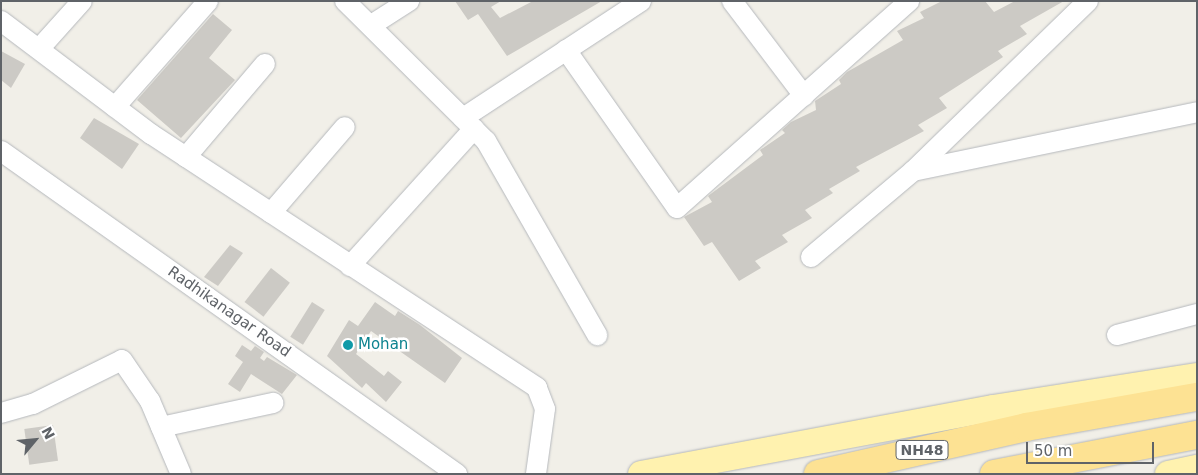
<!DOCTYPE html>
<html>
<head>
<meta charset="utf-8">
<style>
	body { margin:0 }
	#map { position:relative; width:1198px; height:475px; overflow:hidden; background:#f1efe8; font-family:"DejaVu Sans",sans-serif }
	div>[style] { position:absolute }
	.building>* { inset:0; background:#cccac5; transform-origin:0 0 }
	.roads { filter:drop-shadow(0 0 1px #b5b8bc) drop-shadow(0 0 1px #b5b8bc) }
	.minor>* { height:20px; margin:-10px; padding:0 10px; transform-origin:10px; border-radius:10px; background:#fff }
	.major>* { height:26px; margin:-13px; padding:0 13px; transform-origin:13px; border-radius:13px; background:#fff2af }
	.highway>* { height:28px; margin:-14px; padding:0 14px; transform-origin:14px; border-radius:14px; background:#fde293 }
	.dots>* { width:14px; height:14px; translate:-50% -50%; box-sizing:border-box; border:2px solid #fff; border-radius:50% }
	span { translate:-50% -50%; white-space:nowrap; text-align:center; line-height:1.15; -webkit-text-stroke:5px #fff; paint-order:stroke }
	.shield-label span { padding:1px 4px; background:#fff; border:1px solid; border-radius:4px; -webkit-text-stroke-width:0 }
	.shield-label { font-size:14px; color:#5f6368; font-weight:700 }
	.street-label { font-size:15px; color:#5f6368 }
	.culture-label { font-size:15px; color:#0d838f }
	.left { translate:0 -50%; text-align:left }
	.frame { position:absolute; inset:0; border:2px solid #5f6368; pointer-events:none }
	.north { position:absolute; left:10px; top:415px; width:50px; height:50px; -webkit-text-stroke:4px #fff; paint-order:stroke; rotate:62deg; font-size:14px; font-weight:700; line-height:20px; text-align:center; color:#5f6368 }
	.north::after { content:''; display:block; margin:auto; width:18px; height:22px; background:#5f6368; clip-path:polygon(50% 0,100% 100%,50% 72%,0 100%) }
	.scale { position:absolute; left:1026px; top:442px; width:128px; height:22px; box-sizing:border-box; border:2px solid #5f6368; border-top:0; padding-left:6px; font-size:15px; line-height:18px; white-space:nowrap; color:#5f6368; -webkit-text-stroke:4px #fff; paint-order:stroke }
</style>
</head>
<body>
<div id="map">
	<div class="building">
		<div style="clip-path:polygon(455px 1px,501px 1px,491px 7px,500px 18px,533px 1px,602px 1px,507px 56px,478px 14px,468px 20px)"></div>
		<div style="clip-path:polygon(942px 1px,985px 1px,994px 12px,1015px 1px,1064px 1px,1020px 26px,1027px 34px,998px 51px,1003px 57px,939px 98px,947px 108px,918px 125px,924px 131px,856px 167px,860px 171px,829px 189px,833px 193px,805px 210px,812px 218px,782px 235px,788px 242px,755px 261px,761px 268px,739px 281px,712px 242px,704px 246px,684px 217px,712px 202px,708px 196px,763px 155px,760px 150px,785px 133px,782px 130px,791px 122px,816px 110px,815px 101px,841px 84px,839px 80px,847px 72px,903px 40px,897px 31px,924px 18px,920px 12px)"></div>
		<div style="clip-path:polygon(213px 14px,232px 30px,209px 58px,235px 80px,181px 138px,137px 100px)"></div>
		<div style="clip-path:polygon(1px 51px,25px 64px,11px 88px,1px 80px)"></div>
		<div style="clip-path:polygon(94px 118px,139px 144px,122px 169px,80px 138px)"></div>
		<div style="clip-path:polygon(230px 245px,243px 253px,218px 286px,204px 277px)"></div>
		<div style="left:271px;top:268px;width:24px;height:43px;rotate:38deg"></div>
		<div style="left:312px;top:302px;width:15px;height:41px;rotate:32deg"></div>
		<div style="clip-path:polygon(375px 302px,395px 316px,398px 311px,420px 325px,462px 358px,445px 383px,371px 331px,356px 354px,384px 376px,388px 371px,402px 382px,386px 402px,366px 383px,362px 388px,327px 356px,349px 320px,358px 326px)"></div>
		<div style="clip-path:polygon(242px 345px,251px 351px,255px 346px,264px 352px,260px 358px,264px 361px,267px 357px,297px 375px,282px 394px,251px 374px,240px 392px,228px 384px,243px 362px,235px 356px)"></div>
		<div style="left:53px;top:425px;width:36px;height:29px;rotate:82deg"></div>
	</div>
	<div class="roads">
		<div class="minor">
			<div style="left:345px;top:1px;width:199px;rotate:44.8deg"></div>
			<div style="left:486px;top:141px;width:224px;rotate:60.2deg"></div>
			<div style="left:732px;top:1px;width:119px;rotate:52.8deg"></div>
			<div style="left:1088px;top:1px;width:244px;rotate:135.8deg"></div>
			<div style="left:913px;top:171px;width:290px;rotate:-11.7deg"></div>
			<div style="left:1px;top:21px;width:188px;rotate:37deg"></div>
			<div style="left:151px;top:134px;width:462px;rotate:33.3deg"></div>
			<div style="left:537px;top:388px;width:22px;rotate:69deg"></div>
			<div style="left:545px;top:409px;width:66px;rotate:97.9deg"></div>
			<div style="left:373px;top:24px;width:43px;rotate:-32.6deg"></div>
			<div style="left:39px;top:49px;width:64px;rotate:-48.1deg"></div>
			<div style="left:566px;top:50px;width:193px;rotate:54.9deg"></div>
			<div style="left:677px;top:208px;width:311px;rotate:-41.7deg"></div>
			<div style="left:115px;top:107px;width:141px;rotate:-48.7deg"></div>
			<div style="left:463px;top:118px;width:213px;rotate:-33.3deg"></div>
			<div style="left:1px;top:151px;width:559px;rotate:35.31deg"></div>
			<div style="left:186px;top:157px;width:122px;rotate:-49.7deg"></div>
			<div style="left:271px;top:213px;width:113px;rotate:-49.3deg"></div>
			<div style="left:811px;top:257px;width:133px;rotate:-40.1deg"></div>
			<div style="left:350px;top:266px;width:185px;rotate:-47.9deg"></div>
			<div style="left:1117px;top:335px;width:83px;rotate:-14.7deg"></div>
			<div style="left:1px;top:413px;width:33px;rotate:-16deg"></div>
			<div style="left:33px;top:404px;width:99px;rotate:-26.3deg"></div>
			<div style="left:122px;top:360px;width:50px;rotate:55.7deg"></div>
			<div style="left:150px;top:401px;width:79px;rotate:67deg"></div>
			<div style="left:161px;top:427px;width:115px;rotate:-12.1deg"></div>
		</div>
		<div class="major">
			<div style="left:641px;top:474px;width:358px;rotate:-10.6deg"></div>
			<div style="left:993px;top:408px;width:206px;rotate:-8.9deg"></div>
			<div style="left:1168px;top:474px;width:30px;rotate:-12deg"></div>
		</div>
		<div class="highway">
			<div style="left:818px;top:474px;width:213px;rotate:-12.7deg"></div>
			<div style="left:1026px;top:427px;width:174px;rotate:-10deg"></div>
			<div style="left:994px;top:474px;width:207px;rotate:-10.9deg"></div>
		</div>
	</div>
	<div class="dots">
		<div style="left:348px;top:345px;background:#0f9aa8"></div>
	</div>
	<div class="shield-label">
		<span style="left:922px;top:450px">NH48</span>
	</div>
	<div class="street-label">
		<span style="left:229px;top:312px;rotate:35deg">Radhikanagar Road</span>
	</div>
	<div class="culture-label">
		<span class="left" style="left:358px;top:345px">Mohan</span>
	</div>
	<div class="frame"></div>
	<div class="north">N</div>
	<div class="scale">50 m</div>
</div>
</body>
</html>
